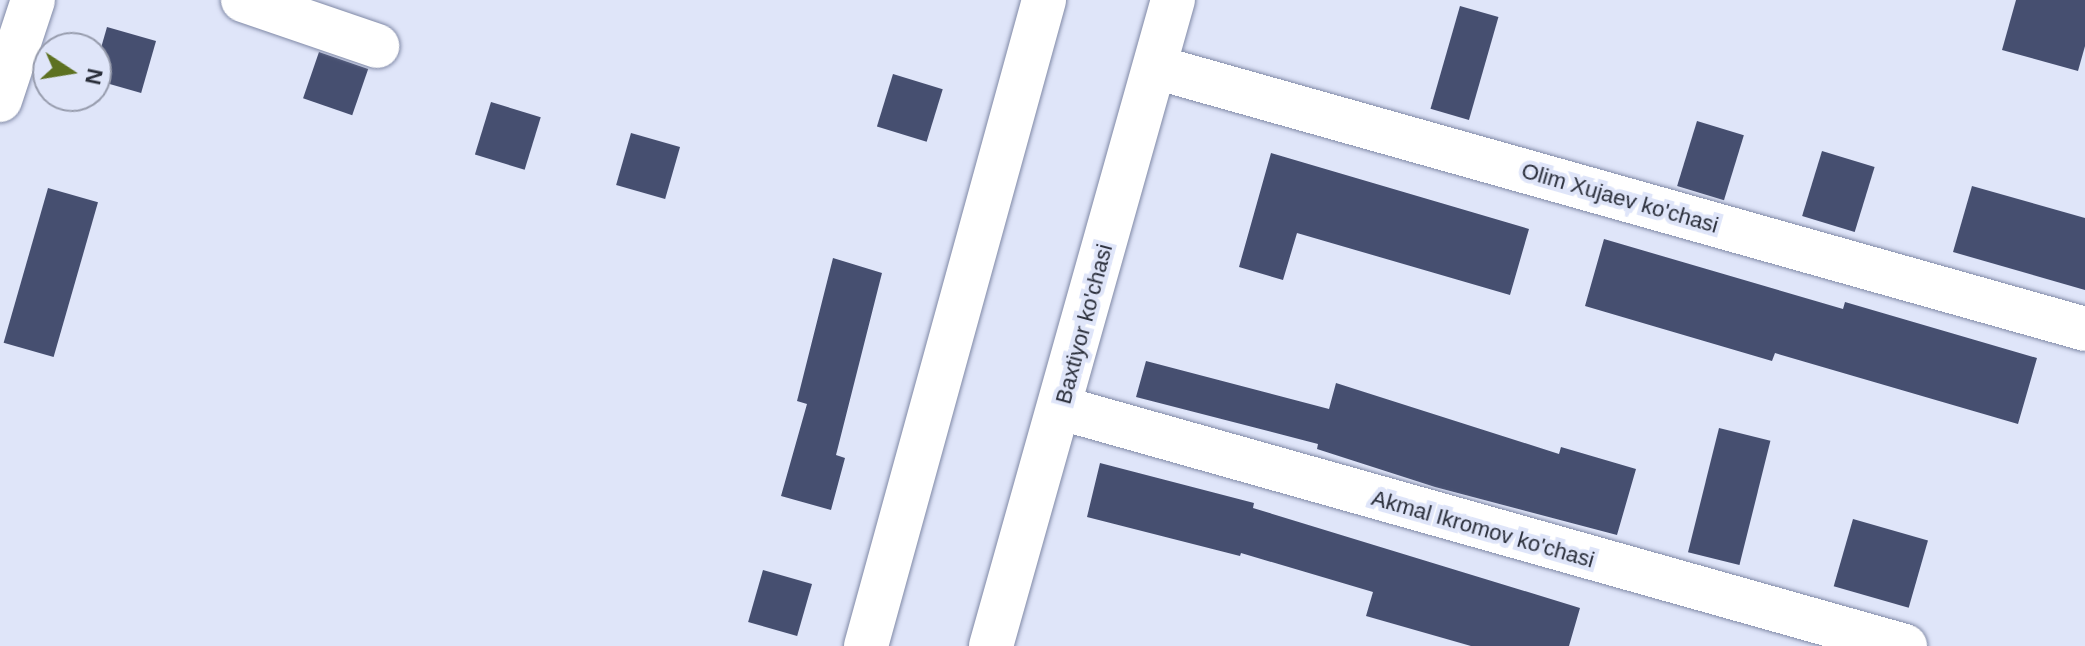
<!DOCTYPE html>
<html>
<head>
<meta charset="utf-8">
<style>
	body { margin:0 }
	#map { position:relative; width:2085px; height:646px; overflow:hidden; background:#dfe5f9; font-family:Helvetica,sans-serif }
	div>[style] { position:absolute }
	.building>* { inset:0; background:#464f70; transform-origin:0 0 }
	.roads { filter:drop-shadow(0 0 2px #8089a6) drop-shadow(0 0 2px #8089a6) }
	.minor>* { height:44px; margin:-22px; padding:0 22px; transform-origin:22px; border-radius:22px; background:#fff }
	span { translate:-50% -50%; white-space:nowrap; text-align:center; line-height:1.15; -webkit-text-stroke:8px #dfe5f9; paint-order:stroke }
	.street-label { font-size:22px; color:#2a2e3a }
	.north { position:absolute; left:32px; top:32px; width:80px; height:80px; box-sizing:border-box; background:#dfe5f9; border:2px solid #979cad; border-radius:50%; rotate:102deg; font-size:22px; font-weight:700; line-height:32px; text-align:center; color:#2a2e3a }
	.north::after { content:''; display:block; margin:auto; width:28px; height:36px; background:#5d7121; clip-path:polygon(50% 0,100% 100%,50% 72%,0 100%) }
</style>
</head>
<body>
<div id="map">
	<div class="building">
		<div style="clip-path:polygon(2016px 0,2085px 0,2085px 46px,2078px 71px,2002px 50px)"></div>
		<div style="left:1460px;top:6px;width:40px;height:107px;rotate:16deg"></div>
		<div style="left:107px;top:27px;width:51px;height:54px;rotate:16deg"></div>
		<div style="left:319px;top:52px;width:52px;height:49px;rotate:19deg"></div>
		<div style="left:893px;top:74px;width:52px;height:55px;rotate:17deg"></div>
		<div style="left:491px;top:102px;width:52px;height:55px;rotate:17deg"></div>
		<div style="left:1697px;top:121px;width:49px;height:68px;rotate:17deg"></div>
		<div style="left:631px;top:133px;width:51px;height:54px;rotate:16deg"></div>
		<div style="left:1822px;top:151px;width:55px;height:68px;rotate:17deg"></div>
		<div style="clip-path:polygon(1271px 153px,1529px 229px,1510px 295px,1297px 233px,1283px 280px,1239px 267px)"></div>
		<div style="clip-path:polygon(1972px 186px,2085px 218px,2085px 290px,1953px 252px)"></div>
		<div style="left:48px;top:188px;width:52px;height:161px;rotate:16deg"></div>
		<div style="clip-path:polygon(1604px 239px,1843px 309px,1845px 302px,2037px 358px,2018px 424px,1775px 353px,1772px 361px,1585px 306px)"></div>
		<div style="clip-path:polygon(833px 258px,882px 273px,836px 455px,845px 458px,831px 510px,781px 496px,807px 404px,797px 401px)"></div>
		<div style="clip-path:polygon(1146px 361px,1329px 409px,1336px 383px,1559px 454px,1561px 447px,1636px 469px,1617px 535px,1435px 487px,1317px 449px,1318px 444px,1136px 397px)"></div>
		<div style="left:1719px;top:428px;width:53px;height:128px;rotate:14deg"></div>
		<div style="clip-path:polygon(1100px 463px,1254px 503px,1253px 508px,1580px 608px,1569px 646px,1471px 646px,1366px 616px,1373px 592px,1241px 553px,1240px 556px,1087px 517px)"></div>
		<div style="left:1853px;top:519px;width:78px;height:70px;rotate:16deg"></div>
		<div style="left:763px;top:570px;width:51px;height:54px;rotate:16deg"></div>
	</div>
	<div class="roads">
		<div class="minor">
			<div style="left:243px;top:0;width:142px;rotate:18.9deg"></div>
			<div style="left:1155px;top:67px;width:966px;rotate:15.73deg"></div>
			<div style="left:0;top:100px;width:105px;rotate:-71.7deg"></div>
			<div style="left:1061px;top:408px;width:877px;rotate:15.75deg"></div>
			<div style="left:866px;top:646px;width:670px;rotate:-74.59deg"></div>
			<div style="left:991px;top:646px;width:671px;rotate:-74.27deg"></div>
		</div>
	</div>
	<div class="street-label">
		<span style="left:1620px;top:198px;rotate:16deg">Olim Xujaev ko'chasi</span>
		<span style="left:1084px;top:324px;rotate:-75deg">Baxtiyor ko'chasi</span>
		<span style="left:1483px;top:529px;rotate:16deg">Akmal Ikromov ko'chasi</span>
	</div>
	<div class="north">N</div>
</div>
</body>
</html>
